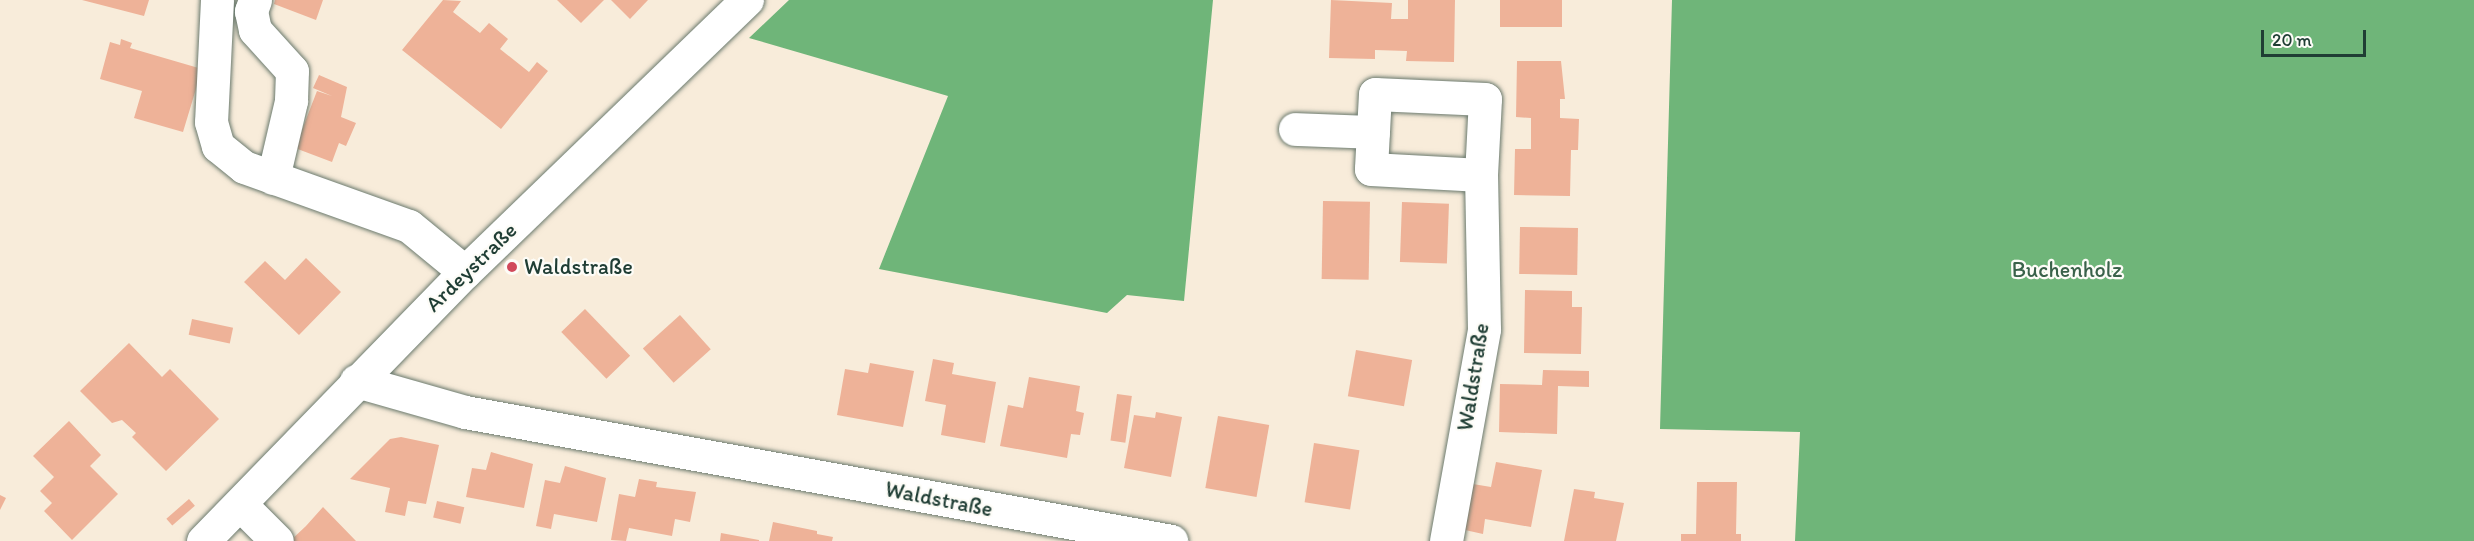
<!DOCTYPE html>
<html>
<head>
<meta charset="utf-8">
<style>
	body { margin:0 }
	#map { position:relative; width:2474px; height:541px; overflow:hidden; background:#f8ecda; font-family:Itim,sans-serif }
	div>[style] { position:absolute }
	.forest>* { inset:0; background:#6fb579 }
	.building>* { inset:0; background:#eeb298; transform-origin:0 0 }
	.roads { filter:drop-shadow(0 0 2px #6b7a6e) drop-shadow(0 0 2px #6b7a6e) }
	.minor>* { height:33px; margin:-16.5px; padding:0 16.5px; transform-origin:16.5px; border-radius:16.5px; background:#fff }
	.major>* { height:33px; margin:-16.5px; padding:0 16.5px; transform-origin:16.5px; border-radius:16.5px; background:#fff }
	.dots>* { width:16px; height:16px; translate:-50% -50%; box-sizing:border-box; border:3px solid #fdfcf7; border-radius:50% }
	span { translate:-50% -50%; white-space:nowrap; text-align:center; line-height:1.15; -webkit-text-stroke:4.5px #fdfcf7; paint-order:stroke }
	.street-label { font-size:22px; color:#1f3d34 }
	.poi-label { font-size:22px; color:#1f3d34 }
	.left { translate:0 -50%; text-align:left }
	.park-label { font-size:22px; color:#3a624a }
	.scale { position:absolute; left:2261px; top:30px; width:105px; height:27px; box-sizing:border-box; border:3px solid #1f3d34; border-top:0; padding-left:8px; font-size:18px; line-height:21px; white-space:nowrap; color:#1f3d34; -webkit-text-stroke:4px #fdfcf7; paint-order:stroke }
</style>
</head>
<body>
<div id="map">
	<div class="forest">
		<div style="clip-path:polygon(789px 0,1213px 0,1184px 301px,1127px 295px,1107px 313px,879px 269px,948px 96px,749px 38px)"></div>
		<div style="clip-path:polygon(1672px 0,2474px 0,2474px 541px,1795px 541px,1800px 432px,1660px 429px)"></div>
	</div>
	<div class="building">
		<div style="clip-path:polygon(82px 0,149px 0,144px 16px)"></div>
		<div style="clip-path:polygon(275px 0,323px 0,316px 20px,274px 4px)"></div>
		<div style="clip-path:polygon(443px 0,461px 1px,453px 12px,480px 33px,489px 23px,508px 39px,500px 49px,529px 72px,537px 62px,548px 71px,501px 129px,402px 50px)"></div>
		<div style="clip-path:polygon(557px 0,604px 0,581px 23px)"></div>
		<div style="clip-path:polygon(611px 0,648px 0,630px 19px)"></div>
		<div style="clip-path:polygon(1331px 0,1392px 3px,1391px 19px,1408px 19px,1408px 0,1455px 0,1454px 62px,1406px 61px,1407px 51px,1375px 50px,1375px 59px,1329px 58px)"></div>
		<div style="left:1500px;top:0;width:62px;height:27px"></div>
		<div style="clip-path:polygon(121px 39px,132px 43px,130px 48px,202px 69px,183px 132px,134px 118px,142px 91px,100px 79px,110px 42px,120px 45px)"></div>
		<div style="clip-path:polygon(1517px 61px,1561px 61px,1565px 99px,1560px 99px,1560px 118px,1579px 119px,1578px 150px,1571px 150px,1570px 196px,1514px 195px,1515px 149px,1531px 149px,1531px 118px,1516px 117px)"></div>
		<div style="clip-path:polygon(319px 75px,347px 87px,341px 117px,356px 123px,346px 146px,339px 143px,332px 162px,295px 148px,317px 91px,332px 96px,313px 88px)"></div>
		<div style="left:1323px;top:201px;width:47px;height:78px;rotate:1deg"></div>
		<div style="left:1402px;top:202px;width:47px;height:60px;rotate:2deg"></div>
		<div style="left:1520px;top:227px;width:58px;height:47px;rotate:1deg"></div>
		<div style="clip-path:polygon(306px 258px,341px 292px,299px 335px,244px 282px,265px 261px,285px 280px)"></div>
		<div style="clip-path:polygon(1525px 290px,1572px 291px,1572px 307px,1582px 307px,1581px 354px,1524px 353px)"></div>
		<div style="left:585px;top:309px;width:65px;height:33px;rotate:46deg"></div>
		<div style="left:680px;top:315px;width:46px;height:50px;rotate:48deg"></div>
		<div style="left:192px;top:319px;width:42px;height:16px;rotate:12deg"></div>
		<div style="clip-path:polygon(129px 343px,162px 377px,170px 369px,219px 419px,166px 471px,132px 437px,136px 433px,122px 420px,112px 423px,80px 391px)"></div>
		<div style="left:1356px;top:350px;width:57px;height:47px;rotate:10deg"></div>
		<div style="clip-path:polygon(933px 359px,954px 363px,952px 374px,996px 382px,985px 443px,941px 435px,946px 405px,925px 401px)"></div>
		<div style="clip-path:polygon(870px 363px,914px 371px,903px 427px,837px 415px,845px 369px,868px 373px)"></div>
		<div style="clip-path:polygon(1543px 370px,1589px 371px,1589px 387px,1558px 386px,1557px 434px,1499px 432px,1500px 384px,1542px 385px)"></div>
		<div style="clip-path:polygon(1029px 377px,1080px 386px,1076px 411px,1084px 413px,1080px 435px,1071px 434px,1067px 458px,1000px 446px,1008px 405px,1023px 408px)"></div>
		<div style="left:1117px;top:394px;width:15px;height:47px;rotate:8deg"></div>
		<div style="clip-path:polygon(1156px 412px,1182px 417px,1171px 477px,1124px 468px,1134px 415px,1155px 418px)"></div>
		<div style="left:1218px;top:416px;width:52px;height:73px;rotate:10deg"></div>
		<div style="clip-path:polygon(69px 421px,101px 455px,90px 466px,118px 494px,72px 540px,44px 511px,52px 503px,40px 491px,54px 477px,33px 456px)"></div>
		<div style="clip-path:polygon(401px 437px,439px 445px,426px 504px,408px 501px,405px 516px,385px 512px,390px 488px,350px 479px,390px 439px)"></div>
		<div style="left:1314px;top:443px;width:46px;height:60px;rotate:9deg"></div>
		<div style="clip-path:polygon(491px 452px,533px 464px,524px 508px,466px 497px,472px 468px,486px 470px)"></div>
		<div style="clip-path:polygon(1496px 462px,1542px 470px,1531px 527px,1485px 519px,1483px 534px,1465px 530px,1473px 484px,1491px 487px)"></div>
		<div style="clip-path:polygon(565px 466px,606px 478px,597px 522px,554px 514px,551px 529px,536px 526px,545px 480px,560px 483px)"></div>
		<div style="clip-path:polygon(639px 479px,657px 482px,656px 487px,696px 492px,690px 522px,675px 519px,672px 536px,629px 528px,626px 541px,611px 540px,619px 494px,635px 497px)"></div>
		<div style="clip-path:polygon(1697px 482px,1737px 482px,1736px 534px,1741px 534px,1741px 541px,1681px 541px,1681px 534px,1696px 534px)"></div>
		<div style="clip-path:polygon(1574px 489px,1595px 492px,1594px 498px,1624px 503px,1616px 541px,1564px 541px)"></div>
		<div style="clip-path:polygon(0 495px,6px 498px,0 510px)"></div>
		<div style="left:189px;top:499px;width:9px;height:30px;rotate:49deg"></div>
		<div style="left:437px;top:501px;width:28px;height:17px;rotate:13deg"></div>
		<div style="clip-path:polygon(323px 507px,356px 541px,290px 541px,306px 526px)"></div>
		<div style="clip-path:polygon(773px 522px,817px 531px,817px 534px,833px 537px,832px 541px,769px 541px)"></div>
		<div style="clip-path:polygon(721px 533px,759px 540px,759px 541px,720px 541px)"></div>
	</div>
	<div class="roads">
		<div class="minor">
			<div style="left:217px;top:0;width:122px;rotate:92.8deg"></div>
			<div style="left:211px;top:122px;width:25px;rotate:74deg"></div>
			<div style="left:218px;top:146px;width:33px;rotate:39deg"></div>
			<div style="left:244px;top:167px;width:175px;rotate:19.7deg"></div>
			<div style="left:409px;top:226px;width:72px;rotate:39.4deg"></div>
			<div style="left:255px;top:0;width:12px;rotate:110deg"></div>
			<div style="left:251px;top:11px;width:19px;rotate:78deg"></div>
			<div style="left:255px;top:30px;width:55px;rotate:47.9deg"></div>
			<div style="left:292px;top:71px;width:30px;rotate:92deg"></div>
			<div style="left:291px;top:101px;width:79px;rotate:103.2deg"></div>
			<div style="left:1295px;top:129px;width:78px;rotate:2.2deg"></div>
			<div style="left:356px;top:381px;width:113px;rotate:15.9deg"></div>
			<div style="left:465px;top:412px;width:718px;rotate:10.35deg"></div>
			<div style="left:240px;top:504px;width:52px;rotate:45deg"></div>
			<div style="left:1446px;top:541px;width:215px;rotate:-79.8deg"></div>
			<div style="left:1484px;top:329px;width:154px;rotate:-91.1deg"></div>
			<div style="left:1481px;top:175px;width:76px;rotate:-87deg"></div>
			<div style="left:1485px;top:99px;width:110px;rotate:-177.4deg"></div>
			<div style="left:1375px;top:94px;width:75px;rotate:93.1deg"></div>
			<div style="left:1371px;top:169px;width:110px;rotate:3.1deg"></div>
		</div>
		<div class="major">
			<div style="left:203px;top:541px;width:376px;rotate:-45.8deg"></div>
			<div style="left:465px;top:272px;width:392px;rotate:-44deg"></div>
		</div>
	</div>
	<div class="dots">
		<div style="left:512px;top:267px;background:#d1495b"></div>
	</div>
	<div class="street-label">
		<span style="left:471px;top:267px;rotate:-44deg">Ardeystraße</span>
		<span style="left:1473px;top:377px;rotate:-81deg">Waldstraße</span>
		<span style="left:939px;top:499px;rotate:11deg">Waldstraße</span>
	</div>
	<div class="poi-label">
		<span class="left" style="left:524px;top:267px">Waldstraße</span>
	</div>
	<div class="park-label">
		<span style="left:2067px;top:270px">Buchenholz</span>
	</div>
	<div class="scale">20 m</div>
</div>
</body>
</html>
